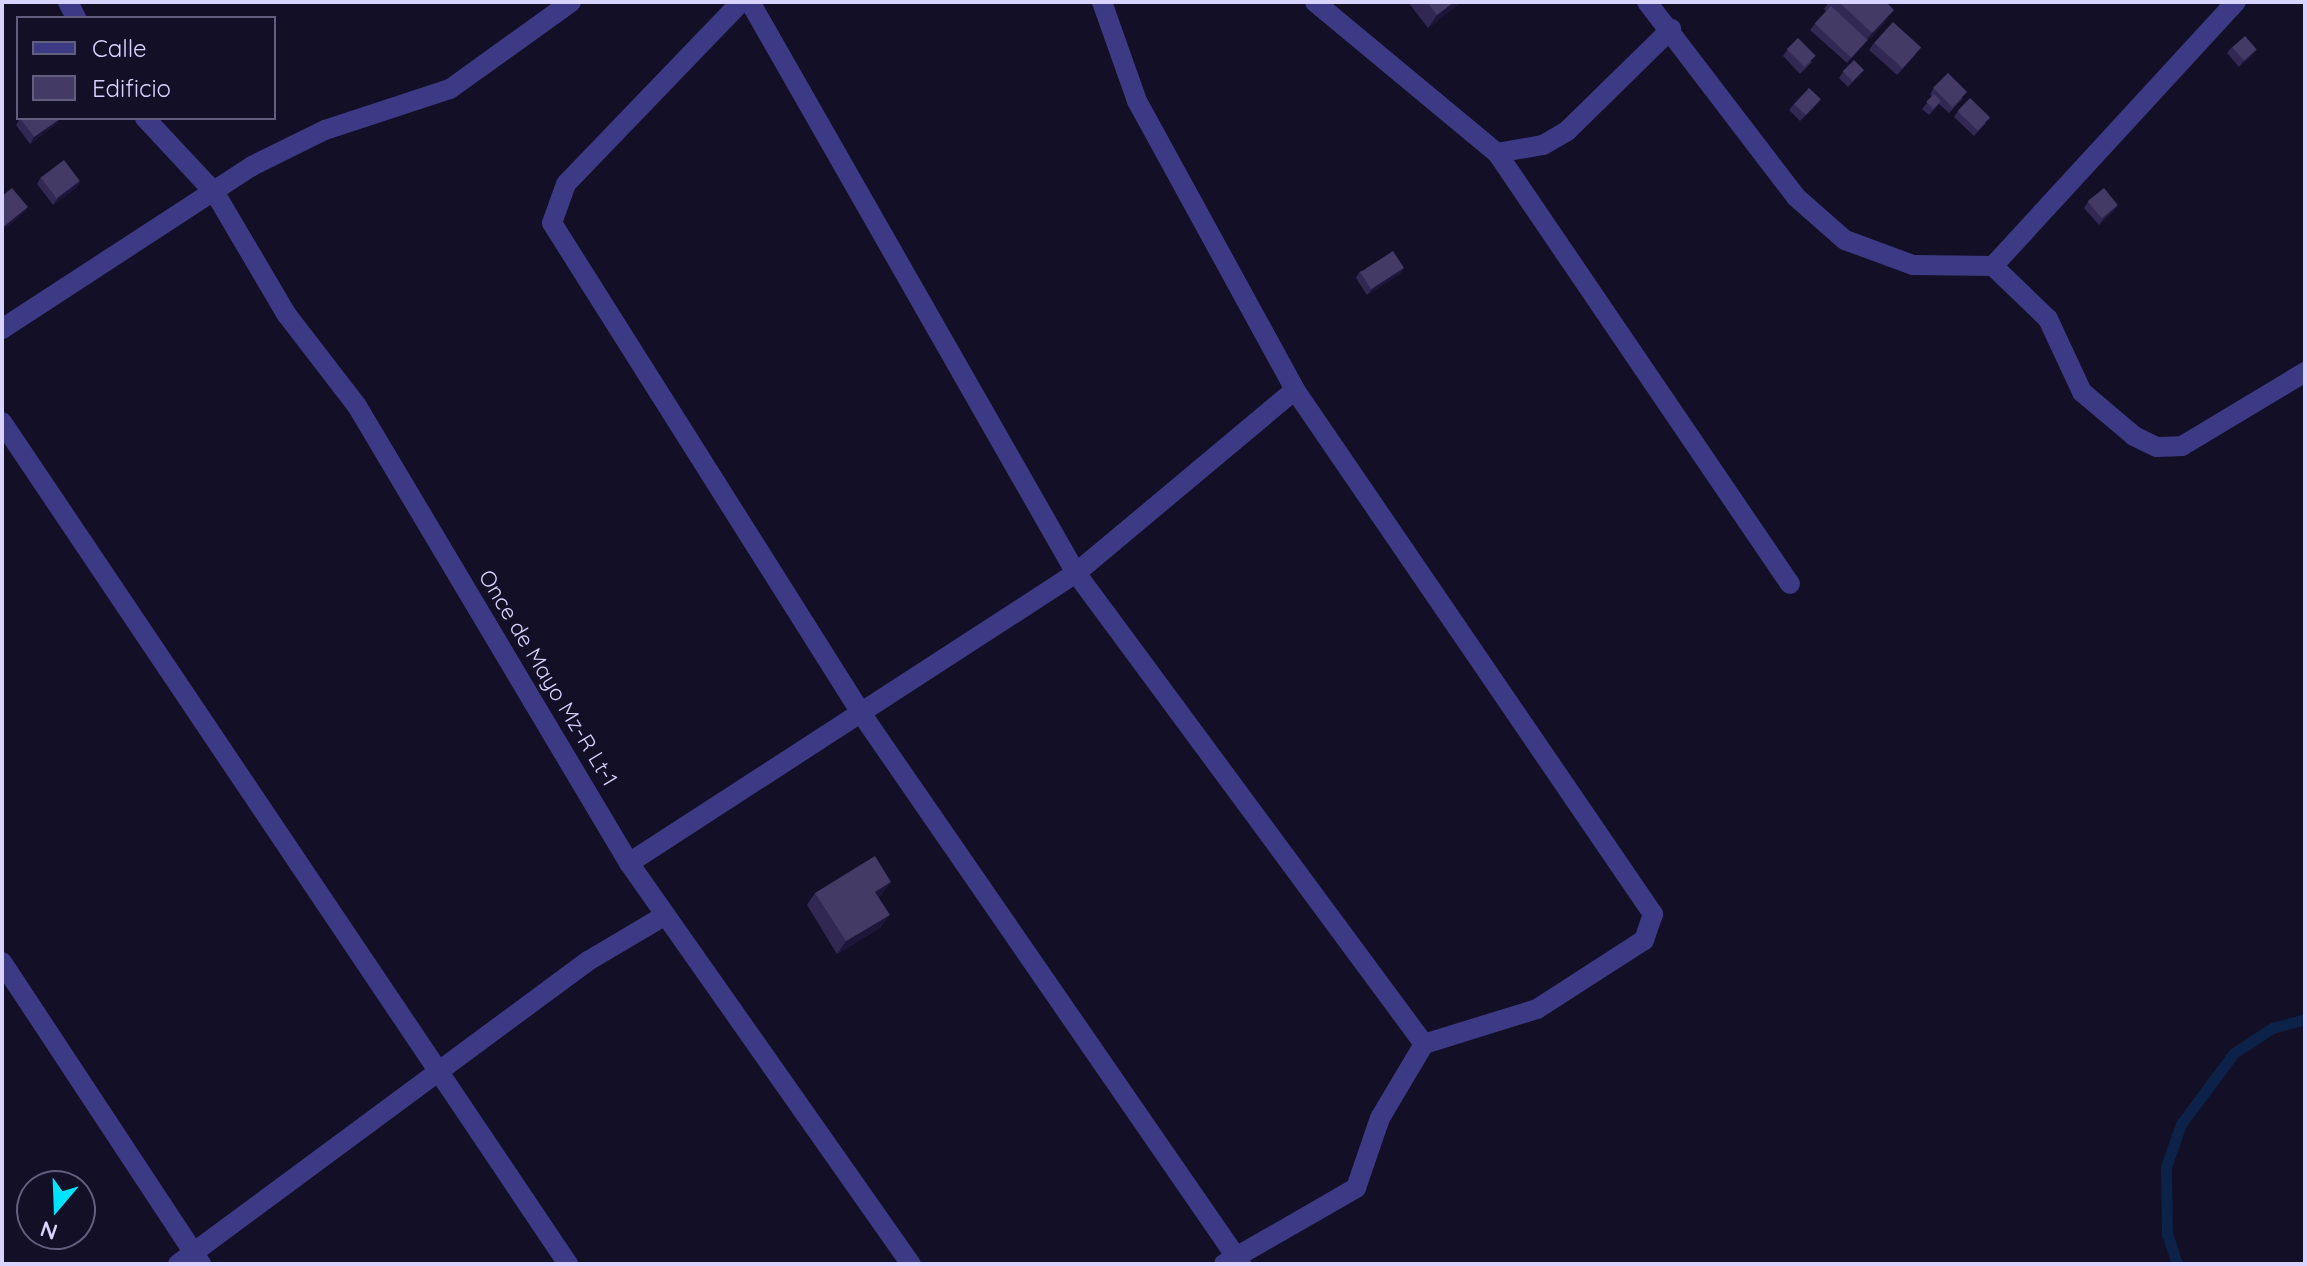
<!DOCTYPE html>
<html>
<head>
<meta charset="utf-8">
<style>
	body { margin:0 }
	#map { position:relative; width:2307px; height:1266px; overflow:hidden; background:#130f26; font-family:Quicksand,sans-serif }
	div>[style] { position:absolute }
	.stream>* { height:11px; margin:-5.5px; padding:0 5.5px; transform-origin:5.5px; border-radius:5.5px; background:#0c2248 }
	.street>* { height:20px; margin:-10px; padding:0 10px; transform-origin:10px; border-radius:10px; background:#3d3a85 }
	.wall>* { inset:0; background:#312854 }
	.shaded-wall>* { inset:0; background:#1d163a }
	.building>* { inset:0; background:#433a66; transform-origin:0 0 }
	span { translate:-50% -50%; white-space:nowrap; text-align:center; line-height:1.15; -webkit-text-stroke:7px #130f26; paint-order:stroke }
	.street-label { font-size:22px; color:#d9d4ff }
	.frame { position:absolute; inset:0; border:4px solid #d9d4ff; pointer-events:none }
	.legend { position:absolute; left:16px; top:16px; width:260px; height:104px; box-sizing:border-box; background:#130f26; border:2px solid #625e7d; margin:0; padding:10px 14px; list-style:none; font-size:24px; color:#d9d4ff }
	.legend li { display:flex; align-items:center; gap:16px; height:40px }
	.legend b { width:40px; border:2px solid #625e7d }
	.north { position:absolute; left:16px; top:1170px; width:80px; height:80px; box-sizing:border-box; background:#130f26; border:2px solid #625e7d; border-radius:50%; rotate:199deg; font-size:22px; font-weight:700; line-height:32px; text-align:center; color:#d9d4ff }
	.north::after { content:''; display:block; margin:auto; width:28px; height:36px; background:#00e5ff; clip-path:polygon(50% 0,100% 100%,50% 72%,0 100%) }
</style>
</head>
<body>
<div id="map">
	<div class="stream">
		<div style="left:2177px;top:1264px;width:32px;rotate:-108deg"></div>
		<div style="left:2167px;top:1234px;width:67px;rotate:-90.9deg"></div>
		<div style="left:2166px;top:1167px;width:46px;rotate:-70.8deg"></div>
		<div style="left:2181px;top:1124px;width:89px;rotate:-53.3deg"></div>
		<div style="left:2234px;top:1053px;width:45px;rotate:-33.3deg"></div>
		<div style="left:2272px;top:1028px;width:34px;rotate:-15deg"></div>
	</div>
	<div class="street">
		<div style="left:68px;top:2px;width:18px;rotate:63deg"></div>
		<div style="left:741px;top:2px;width:252px;rotate:133.9deg"></div>
		<div style="left:566px;top:184px;width:41px;rotate:109.7deg"></div>
		<div style="left:552px;top:223px;width:583px;rotate:57.75deg"></div>
		<div style="left:863px;top:716px;width:666px;rotate:55.4deg"></div>
		<div style="left:750px;top:2px;width:658px;rotate:60.28deg"></div>
		<div style="left:1076px;top:573px;width:586px;rotate:53.54deg"></div>
		<div style="left:1102px;top:2px;width:105px;rotate:70.5deg"></div>
		<div style="left:1137px;top:101px;width:329px;rotate:61.3deg"></div>
		<div style="left:1295px;top:390px;width:635px;rotate:55.66deg"></div>
		<div style="left:1653px;top:914px;width:28px;rotate:109deg"></div>
		<div style="left:1644px;top:940px;width:127px;rotate:147.2deg"></div>
		<div style="left:1537px;top:1009px;width:118px;rotate:162.8deg"></div>
		<div style="left:1424px;top:1044px;width:86px;rotate:120.7deg"></div>
		<div style="left:1380px;top:1118px;width:74px;rotate:108.9deg"></div>
		<div style="left:1356px;top:1188px;width:152px;rotate:150.1deg"></div>
		<div style="left:1315px;top:2px;width:236px;rotate:39.7deg"></div>
		<div style="left:1497px;top:153px;width:47px;rotate:-9.9deg"></div>
		<div style="left:1543px;top:145px;width:28px;rotate:-30deg"></div>
		<div style="left:1567px;top:131px;width:146px;rotate:-44.4deg"></div>
		<div style="left:1647px;top:2px;width:245px;rotate:52.6deg"></div>
		<div style="left:1796px;top:197px;width:65px;rotate:41.3deg"></div>
		<div style="left:1845px;top:240px;width:72px;rotate:20.2deg"></div>
		<div style="left:1913px;top:265px;width:80px;rotate:0.7deg"></div>
		<div style="left:1993px;top:266px;width:76px;rotate:43.9deg"></div>
		<div style="left:2048px;top:319px;width:81px;rotate:65deg"></div>
		<div style="left:2082px;top:392px;width:68px;rotate:40.2deg"></div>
		<div style="left:2134px;top:436px;width:25px;rotate:26deg"></div>
		<div style="left:2157px;top:447px;width:25px;rotate:-2deg"></div>
		<div style="left:2182px;top:446px;width:144px;rotate:-31deg"></div>
		<div style="left:145px;top:118px;width:103px;rotate:47deg"></div>
		<div style="left:215px;top:193px;width:142px;rotate:59.5deg"></div>
		<div style="left:287px;top:315px;width:115px;rotate:52.4deg"></div>
		<div style="left:357px;top:406px;width:532px;rotate:59.24deg"></div>
		<div style="left:629px;top:863px;width:490px;rotate:54.9deg"></div>
		<div style="left:1497px;top:153px;width:521px;rotate:55.79deg"></div>
		<div style="left:1993px;top:266px;width:359px;rotate:-47.4deg"></div>
		<div style="left:2px;top:329px;width:298px;rotate:-33.1deg"></div>
		<div style="left:252px;top:166px;width:81px;rotate:-26.3deg"></div>
		<div style="left:325px;top:130px;width:132px;rotate:-18.2deg"></div>
		<div style="left:450px;top:89px;width:149px;rotate:-35.7deg"></div>
		<div style="left:2px;top:422px;width:1015px;rotate:56.09deg"></div>
		<div style="left:629px;top:863px;width:533px;rotate:-32.97deg"></div>
		<div style="left:1076px;top:573px;width:285px;rotate:-39.9deg"></div>
		<div style="left:2px;top:962px;width:362px;rotate:56.6deg"></div>
		<div style="left:178px;top:1264px;width:510px;rotate:-36.47deg"></div>
		<div style="left:588px;top:961px;width:88px;rotate:-30.6deg"></div>
	</div>
	<div class="wall">
		<div style="clip-path:polygon(1408px 2px,1461px 2px,1428px 28px)"></div>
		<div style="clip-path:polygon(1829px 2px,1886px 2px,1885px 22px,1847px 63px,1810px 30px,1826px 11px,1824px 9px)"></div>
		<div style="clip-path:polygon(1874px 43px,1916px 54px,1897px 75px,1869px 50px)"></div>
		<div style="clip-path:polygon(2232px 47px,2252px 56px,2239px 67px,2227px 53px)"></div>
		<div style="clip-path:polygon(1787px 50px,1812px 62px,1800px 74px,1783px 56px)"></div>
		<div style="clip-path:polygon(1864px 70px,1848px 87px,1839px 78px,1843px 72px)"></div>
		<div style="clip-path:polygon(1934px 88px,1963px 98px,1949px 113px,1939px 104px,1929px 115px,1922px 109px,1932px 97px,1930px 94px)"></div>
		<div style="clip-path:polygon(1821px 99px,1816px 105px,1800px 121px,1789px 110px,1794px 104px)"></div>
		<div style="clip-path:polygon(1958px 111px,1986px 123px,1974px 136px,1954px 117px)"></div>
		<div style="clip-path:polygon(20px 118px,61px 118px,56px 124px,30px 144px,16px 125px)"></div>
		<div style="clip-path:polygon(41px 177px,80px 181px,76px 188px,53px 205px,37px 184px)"></div>
		<div style="clip-path:polygon(2088px 202px,2118px 205px,2114px 211px,2099px 225px,2084px 208px)"></div>
		<div style="clip-path:polygon(1404px 268px,1400px 274px,1367px 295px,1356px 278px,1360px 271px)"></div>
		<div style="clip-path:polygon(815px 893px,882px 894px,878px 897px,881px 927px,837px 954px,807px 905px)"></div>
	</div>
	<div class="shaded-wall">
		<div style="clip-path:polygon(1454px 2px,1461px 2px,1428px 28px,1437px 15px)"></div>
		<div style="clip-path:polygon(1894px 10px,1885px 22px,1847px 63px,1872px 33px)"></div>
		<div style="clip-path:polygon(2257px 50px,2252px 56px,2239px 67px,2244px 60px)"></div>
		<div style="clip-path:polygon(61px 118px,56px 124px,30px 144px,34px 137px)"></div>
		<div style="clip-path:polygon(80px 181px,76px 188px,53px 205px,58px 198px)"></div>
		<div style="clip-path:polygon(2118px 205px,2114px 211px,2099px 225px,2103px 219px)"></div>
		<div style="clip-path:polygon(28px 207px,23px 214px,2px 231px,2px 228px)"></div>
		<div style="clip-path:polygon(1404px 268px,1400px 274px,1367px 295px,1372px 289px)"></div>
		<div style="clip-path:polygon(891px 882px,882px 894px,866px 904px,875px 892px)"></div>
		<div style="clip-path:polygon(890px 915px,881px 927px,837px 954px,846px 941px)"></div>
	</div>
	<div class="building">
		<div style="clip-path:polygon(1427px 2px,1454px 2px,1437px 15px)"></div>
		<div style="clip-path:polygon(1839px 2px,1886px 2px,1894px 10px,1872px 33px)"></div>
		<div style="left:1831px;top:6px;width:50px;height:24px;rotate:43deg"></div>
		<div style="left:1893px;top:22px;width:38px;height:28px;rotate:42deg"></div>
		<div style="left:2245px;top:36px;width:18px;height:17px;rotate:49deg"></div>
		<div style="left:1798px;top:38px;width:25px;height:16px;rotate:45deg"></div>
		<div style="left:1854px;top:60px;width:14px;height:16px;rotate:45deg"></div>
		<div style="left:1948px;top:73px;width:27px;height:21px;rotate:45deg"></div>
		<div style="left:1809px;top:88px;width:16px;height:22px;rotate:43deg"></div>
		<div style="left:1934px;top:94px;width:10px;height:11px;rotate:45deg"></div>
		<div style="left:1970px;top:98px;width:28px;height:18px;rotate:44deg"></div>
		<div style="clip-path:polygon(20px 118px,61px 118px,34px 137px)"></div>
		<div style="left:64px;top:160px;width:26px;height:29px;rotate:53deg"></div>
		<div style="clip-path:polygon(12px 188px,28px 207px,2px 228px,2px 196px)"></div>
		<div style="left:2104px;top:188px;width:22px;height:21px;rotate:51deg"></div>
		<div style="left:1393px;top:251px;width:20px;height:39px;rotate:57deg"></div>
		<div style="clip-path:polygon(875px 856px,891px 882px,875px 892px,890px 915px,846px 941px,815px 893px)"></div>
	</div>
	<div class="street-label">
		<span style="left:548px;top:678px;rotate:59deg">Once de Mayo Mz-R Lt-1</span>
	</div>
	<div class="frame"></div>
	<ul class="legend">
	<li><b style="height:10px;background:#3d3a85"></b>Calle</li>
	<li><b style="height:22px;background:#433a66"></b>Edificio</li>
	</ul>
	<div class="north">N</div>
</div>
</body>
</html>
